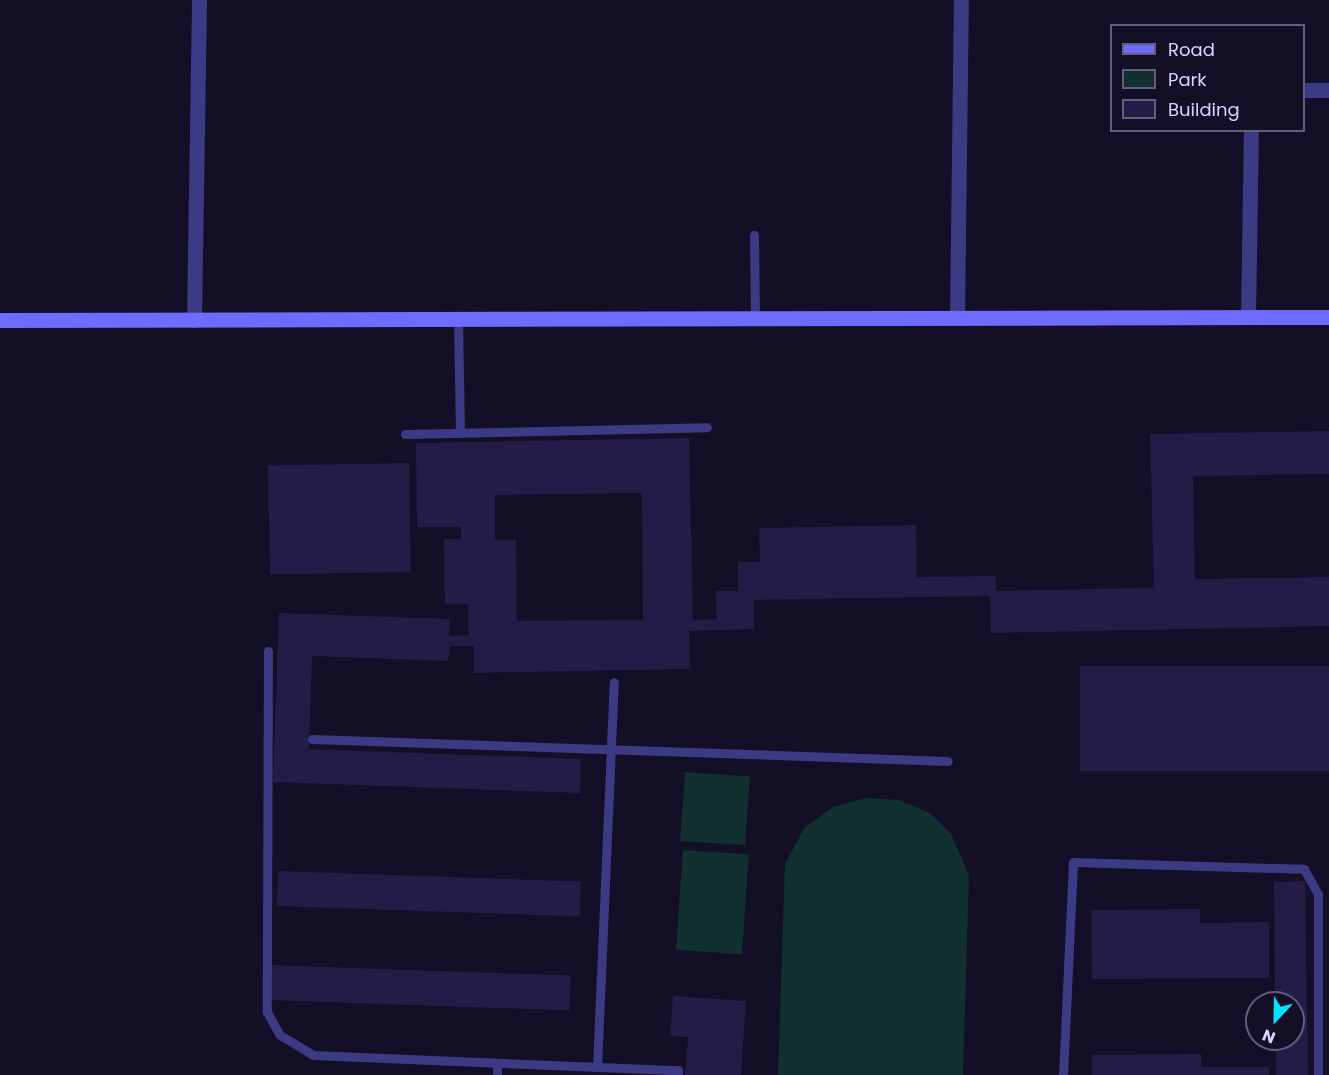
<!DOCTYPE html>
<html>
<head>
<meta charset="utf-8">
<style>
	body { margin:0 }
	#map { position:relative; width:1329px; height:1075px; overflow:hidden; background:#130f26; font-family:Poppins,sans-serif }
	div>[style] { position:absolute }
	.green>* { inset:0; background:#12302f; transform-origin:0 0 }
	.building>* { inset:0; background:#241b47; transform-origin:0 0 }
	.lane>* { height:9px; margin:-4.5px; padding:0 4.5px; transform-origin:4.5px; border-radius:4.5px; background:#3d3a85 }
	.street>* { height:15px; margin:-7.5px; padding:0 7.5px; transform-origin:7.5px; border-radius:7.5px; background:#3d3a85 }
	.secondary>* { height:15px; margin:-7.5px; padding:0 7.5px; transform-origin:7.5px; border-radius:7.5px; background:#6f6bff }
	span { translate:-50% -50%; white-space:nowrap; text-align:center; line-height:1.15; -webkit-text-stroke:6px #130f26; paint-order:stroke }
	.legend { position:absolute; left:1110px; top:24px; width:195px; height:108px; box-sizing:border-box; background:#130f26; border:2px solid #625e7d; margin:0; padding:8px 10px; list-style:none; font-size:18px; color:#d9d4ff }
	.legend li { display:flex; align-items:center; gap:12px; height:30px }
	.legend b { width:30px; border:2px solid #625e7d }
	.north { position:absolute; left:1245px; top:991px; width:60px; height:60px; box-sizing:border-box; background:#130f26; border:2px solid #625e7d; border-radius:50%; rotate:202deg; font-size:16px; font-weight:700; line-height:24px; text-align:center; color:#d9d4ff }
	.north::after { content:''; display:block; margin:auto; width:21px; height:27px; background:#00e5ff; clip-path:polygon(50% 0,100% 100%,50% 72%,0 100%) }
</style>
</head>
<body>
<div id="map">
	<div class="green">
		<div style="left:685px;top:772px;width:65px;height:69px;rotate:4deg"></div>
		<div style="clip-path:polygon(866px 798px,899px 800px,930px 813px,951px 834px,969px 875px,963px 1075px,778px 1075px,785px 864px,804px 828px,833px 807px)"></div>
		<div style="left:683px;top:850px;width:66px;height:100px;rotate:4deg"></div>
	</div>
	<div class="building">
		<div style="clip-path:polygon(evenodd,1329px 431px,1329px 474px,1193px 476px,1195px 579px,1329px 577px,1329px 626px,991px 633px,990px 596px,754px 600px,754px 629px,689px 631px,690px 669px,474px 673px,474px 646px,450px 646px,448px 661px,312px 656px,309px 749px,581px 759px,580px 793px,273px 782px,279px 613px,450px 619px,449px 636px,469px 635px,468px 604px,445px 604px,444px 539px,461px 539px,461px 527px,417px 527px,416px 443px,689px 438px,693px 620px,717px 619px,716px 591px,738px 591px,738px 562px,760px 562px,759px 528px,916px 525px,917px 577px,995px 576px,996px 591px,1154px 588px,1150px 434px,1329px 431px,642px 493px,643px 620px,517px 621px,516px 540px,495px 540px,495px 495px,642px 493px)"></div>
		<div style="left:409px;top:463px;width:109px;height:141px;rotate:89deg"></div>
		<div style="left:1329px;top:666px;width:105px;height:249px;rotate:90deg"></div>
		<div style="left:278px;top:871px;width:303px;height:35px;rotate:2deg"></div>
		<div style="clip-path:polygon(1305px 881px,1308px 1075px,1276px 1075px,1276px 1039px,1293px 1039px,1293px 1003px,1275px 1003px,1274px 882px)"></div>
		<div style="clip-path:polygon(1200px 909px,1200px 923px,1269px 922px,1269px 978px,1092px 979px,1091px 910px)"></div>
		<div style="left:269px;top:965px;width:302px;height:35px;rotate:2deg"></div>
		<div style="clip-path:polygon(673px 996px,746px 1001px,741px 1075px,685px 1075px,688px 1037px,670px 1036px)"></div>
		<div style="clip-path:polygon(1201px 1054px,1201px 1067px,1269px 1067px,1269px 1075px,1092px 1075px,1092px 1055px)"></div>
	</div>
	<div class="lane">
		<div style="left:754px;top:235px;width:83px;rotate:89.3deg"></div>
		<div style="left:458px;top:319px;width:114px;rotate:89deg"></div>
		<div style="left:405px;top:434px;width:302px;rotate:-1.3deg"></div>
		<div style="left:268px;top:651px;width:361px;rotate:90.2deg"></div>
		<div style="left:267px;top:1012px;width:26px;rotate:61deg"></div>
		<div style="left:280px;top:1035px;width:39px;rotate:31deg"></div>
		<div style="left:313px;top:1055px;width:365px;rotate:2.4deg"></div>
		<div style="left:678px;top:1070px;width:5px;rotate:90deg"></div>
		<div style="left:312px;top:739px;width:636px;rotate:1.98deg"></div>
		<div style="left:597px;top:1067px;width:385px;rotate:-87.5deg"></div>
		<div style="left:497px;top:1075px;width:12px;rotate:-90deg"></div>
		<div style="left:1063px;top:1075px;width:213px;rotate:-87.3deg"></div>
		<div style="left:1073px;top:862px;width:231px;rotate:1.7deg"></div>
		<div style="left:1304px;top:869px;width:29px;rotate:61deg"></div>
		<div style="left:1318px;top:894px;width:181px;rotate:90deg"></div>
	</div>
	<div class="street">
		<div style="left:1304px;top:90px;width:25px"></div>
		<div style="left:1248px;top:317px;width:187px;rotate:-89.1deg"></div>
		<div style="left:957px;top:318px;width:318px;rotate:-89.3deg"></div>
		<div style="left:194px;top:320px;width:320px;rotate:-89.1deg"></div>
	</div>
	<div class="secondary">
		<div style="left:0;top:320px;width:1329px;rotate:-0.13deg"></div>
	</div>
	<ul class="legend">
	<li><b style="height:8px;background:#6f6bff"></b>Road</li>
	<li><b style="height:16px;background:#12302f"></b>Park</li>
	<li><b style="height:16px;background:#241b47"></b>Building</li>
	</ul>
	<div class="north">N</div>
</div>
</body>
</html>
